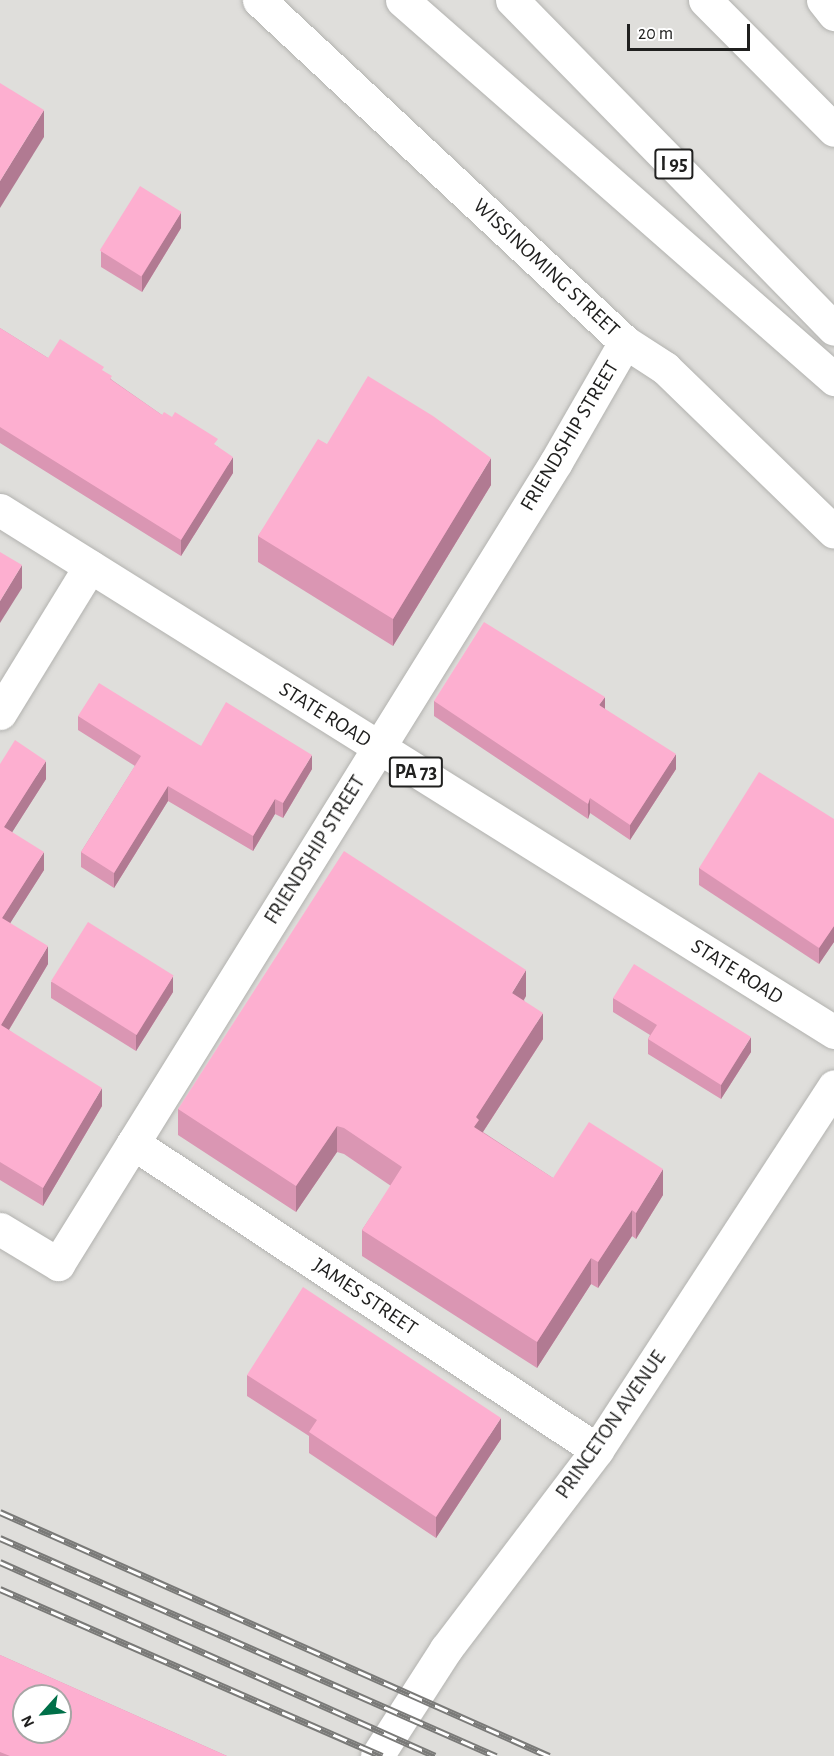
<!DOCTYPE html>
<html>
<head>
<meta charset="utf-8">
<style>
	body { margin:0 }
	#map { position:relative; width:834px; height:1756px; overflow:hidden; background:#dfdedb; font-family:"Alegreya Sans",sans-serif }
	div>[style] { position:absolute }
	.roads { filter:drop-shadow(0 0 2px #b2b2af) drop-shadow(0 0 2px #b2b2af) }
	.minor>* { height:33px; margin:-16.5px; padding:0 16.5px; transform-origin:16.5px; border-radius:16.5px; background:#fff }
	.major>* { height:33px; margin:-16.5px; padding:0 16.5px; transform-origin:16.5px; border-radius:16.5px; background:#fff }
	.highway>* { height:33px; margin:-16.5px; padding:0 16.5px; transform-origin:16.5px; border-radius:16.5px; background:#fff }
	.rail>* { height:7px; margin-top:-3.5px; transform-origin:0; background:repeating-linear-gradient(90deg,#fff 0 14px,#7a7a78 0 28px); box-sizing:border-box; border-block:2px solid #7a7a78 }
	.wall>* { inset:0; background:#da96b3 }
	.shaded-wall>* { inset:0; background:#b17a92 }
	.building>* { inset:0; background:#fdafd0; transform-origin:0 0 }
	span { translate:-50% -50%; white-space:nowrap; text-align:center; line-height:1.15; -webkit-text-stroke:4.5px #fff; paint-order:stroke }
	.shield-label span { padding:2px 4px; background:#fff; border:2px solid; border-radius:4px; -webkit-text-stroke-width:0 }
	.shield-label { font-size:20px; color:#20201f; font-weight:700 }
	.street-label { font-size:21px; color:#20201f }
	.north { position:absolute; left:12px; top:1684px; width:60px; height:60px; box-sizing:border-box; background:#fff; border:2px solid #a6a6a5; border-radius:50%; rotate:243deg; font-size:16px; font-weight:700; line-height:24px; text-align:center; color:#20201f }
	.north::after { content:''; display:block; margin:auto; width:21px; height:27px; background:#007049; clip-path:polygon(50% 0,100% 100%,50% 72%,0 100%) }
	.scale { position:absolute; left:627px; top:24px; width:123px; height:27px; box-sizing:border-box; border:3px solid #20201f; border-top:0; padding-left:8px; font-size:18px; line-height:21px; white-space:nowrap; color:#20201f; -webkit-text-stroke:4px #fff; paint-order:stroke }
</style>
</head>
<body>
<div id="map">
	<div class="roads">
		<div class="minor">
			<div style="left:259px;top:0;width:501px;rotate:43.06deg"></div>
			<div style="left:625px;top:342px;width:48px;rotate:33deg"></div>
			<div style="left:665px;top:368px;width:235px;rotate:44.1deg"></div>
			<div style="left:0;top:713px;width:172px;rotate:-58.5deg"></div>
			<div style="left:133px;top:1143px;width:556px;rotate:33.49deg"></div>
			<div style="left:0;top:1229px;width:68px;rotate:31.1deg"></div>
			<div style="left:58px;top:1264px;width:944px;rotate:-58.16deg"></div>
			<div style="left:556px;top:462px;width:138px;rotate:-60.1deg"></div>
		</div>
		<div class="major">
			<div style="left:0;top:510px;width:984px;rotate:32.04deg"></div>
			<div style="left:377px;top:1756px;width:127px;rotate:-57.2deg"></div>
			<div style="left:446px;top:1649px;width:250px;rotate:-52.8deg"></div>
			<div style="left:597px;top:1450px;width:434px;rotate:-56.9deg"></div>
		</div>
		<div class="highway">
			<div style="left:402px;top:0;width:575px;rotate:41.26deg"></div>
			<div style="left:512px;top:0;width:460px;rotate:45.6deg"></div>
			<div style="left:705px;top:0;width:183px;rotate:45.2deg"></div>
			<div style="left:823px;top:0;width:18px;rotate:52deg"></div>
		</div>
	</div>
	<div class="rail">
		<div style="left:0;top:1512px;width:601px;rotate:23.96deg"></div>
		<div style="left:0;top:1538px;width:542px;rotate:23.73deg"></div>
		<div style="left:0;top:1562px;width:476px;rotate:24deg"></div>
		<div style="left:0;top:1589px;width:417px;rotate:23.6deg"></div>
	</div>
	<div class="wall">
		<div style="clip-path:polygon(181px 228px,142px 292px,101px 267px,101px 251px)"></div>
		<div style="clip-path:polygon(0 328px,48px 358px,104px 372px,112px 380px,162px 415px,218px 447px,233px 473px,181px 556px,0 443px)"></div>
		<div style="clip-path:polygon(327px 444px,491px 485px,393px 646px,258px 562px,258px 536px)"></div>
		<div style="clip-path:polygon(434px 701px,605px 709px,676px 769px,630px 840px,590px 813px,588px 819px,434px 716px)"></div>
		<div style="clip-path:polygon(78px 716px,201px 746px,312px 769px,283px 818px,275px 814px,253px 851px,168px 801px,114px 888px,81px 867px,81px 852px,135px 766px,78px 730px)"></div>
		<div style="clip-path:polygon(0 764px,46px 779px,12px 832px,44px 870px,10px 923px,48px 964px,9px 1030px,102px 1106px,43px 1206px,0 1180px)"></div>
		<div style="clip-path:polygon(834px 819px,834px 942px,819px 964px,699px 885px,699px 868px)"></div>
		<div style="clip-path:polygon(51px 982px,173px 992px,136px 1051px,51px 998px)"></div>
		<div style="clip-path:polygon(526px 996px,524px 1000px,543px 1039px,483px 1132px,553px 1178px,663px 1195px,636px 1239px,632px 1236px,598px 1288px,591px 1284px,537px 1368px,362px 1256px,362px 1230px,391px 1186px,344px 1154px,337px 1152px,296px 1212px,178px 1135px,178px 1109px)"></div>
		<div style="clip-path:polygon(613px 998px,751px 1052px,721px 1099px,648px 1054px,648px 1039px,650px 1035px,613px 1012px)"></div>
		<div style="clip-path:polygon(247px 1375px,501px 1439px,436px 1538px,309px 1453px,309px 1436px,247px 1396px)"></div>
		<div style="clip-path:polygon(0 1655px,227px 1756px,0 1756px)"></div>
	</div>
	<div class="shaded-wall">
		<div style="clip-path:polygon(44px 110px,44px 137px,0 208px,0 181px)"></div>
		<div style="clip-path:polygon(181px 212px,181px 228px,142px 292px,142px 276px)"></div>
		<div style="clip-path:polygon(233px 457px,233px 473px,181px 556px,181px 540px)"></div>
		<div style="clip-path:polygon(491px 458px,491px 485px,393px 646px,393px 619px)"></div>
		<div style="clip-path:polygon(22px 565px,22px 588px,0 623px,0 601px)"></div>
		<div style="clip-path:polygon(605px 697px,605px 711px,599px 705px)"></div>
		<div style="clip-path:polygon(676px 754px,676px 769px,630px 840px,630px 825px)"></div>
		<div style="clip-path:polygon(312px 755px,312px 769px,283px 818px,283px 803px)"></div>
		<div style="clip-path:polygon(46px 761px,46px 779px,4px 845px,4px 827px)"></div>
		<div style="clip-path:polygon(168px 786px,168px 801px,114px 888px,114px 873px)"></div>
		<div style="clip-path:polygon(590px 798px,590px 813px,588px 819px,588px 804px)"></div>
		<div style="clip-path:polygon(275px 799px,275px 814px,253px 851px,253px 836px)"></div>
		<div style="clip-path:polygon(44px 852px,44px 870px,2px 936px,2px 918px)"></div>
		<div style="clip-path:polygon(834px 926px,834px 942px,819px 964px,819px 948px)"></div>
		<div style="clip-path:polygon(48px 946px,48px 964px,1px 1043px,1px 1025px)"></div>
		<div style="clip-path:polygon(526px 970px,526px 996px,512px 1019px,512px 993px)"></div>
		<div style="clip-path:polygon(173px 976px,173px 992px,136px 1051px,136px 1035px)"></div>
		<div style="clip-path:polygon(543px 1013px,543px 1039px,479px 1138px,474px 1127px,476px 1117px)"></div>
		<div style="clip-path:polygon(751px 1037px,751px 1052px,721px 1099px,721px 1085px)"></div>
		<div style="clip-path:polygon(102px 1088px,102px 1106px,43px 1206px,43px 1188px)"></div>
		<div style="clip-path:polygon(337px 1126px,337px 1152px,296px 1212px,296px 1186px)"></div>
		<div style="clip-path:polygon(663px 1169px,663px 1195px,636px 1239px,636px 1213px)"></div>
		<div style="clip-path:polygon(632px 1210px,632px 1236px,598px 1288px,598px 1262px)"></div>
		<div style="clip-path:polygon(591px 1258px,591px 1284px,537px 1368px,537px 1342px)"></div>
		<div style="clip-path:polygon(501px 1418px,501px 1439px,436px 1538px,436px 1517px)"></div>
	</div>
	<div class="building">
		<div style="clip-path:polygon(0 83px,44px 110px,0 181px)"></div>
		<div style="left:140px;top:186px;width:49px;height:76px;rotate:32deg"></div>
		<div style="clip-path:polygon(0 328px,48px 358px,60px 339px,104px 367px,102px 370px,112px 376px,110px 379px,162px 415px,164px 412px,172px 417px,175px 412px,218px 439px,214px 444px,233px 457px,181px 540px,0 427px)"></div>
		<div style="clip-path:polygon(368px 376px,433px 416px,491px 458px,393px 619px,258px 536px,318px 439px,327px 444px)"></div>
		<div style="clip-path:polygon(0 552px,22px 565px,0 601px)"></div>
		<div style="clip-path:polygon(484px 622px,605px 697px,599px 705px,676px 754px,630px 825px,590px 798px,588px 804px,434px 701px)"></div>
		<div style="clip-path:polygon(99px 683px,201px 746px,226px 702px,312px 755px,283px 803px,275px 799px,253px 836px,168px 786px,114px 873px,81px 852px,141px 756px,78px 716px)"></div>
		<div style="clip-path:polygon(15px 740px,46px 761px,4px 827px,44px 852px,2px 918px,48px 946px,1px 1025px,102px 1088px,43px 1188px,0 1162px,0 764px)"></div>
		<div style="clip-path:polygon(759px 772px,834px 819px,834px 926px,819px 948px,699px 868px)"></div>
		<div style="clip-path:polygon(344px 851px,526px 970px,512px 993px,543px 1013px,476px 1117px,479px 1120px,474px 1127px,553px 1178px,589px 1122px,663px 1169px,636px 1213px,632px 1210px,598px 1262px,591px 1258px,537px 1342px,362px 1230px,402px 1167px,344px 1128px,337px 1126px,296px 1186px,178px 1109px)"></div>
		<div style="left:88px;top:922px;width:101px;height:70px;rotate:32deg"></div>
		<div style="clip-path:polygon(634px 964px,751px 1037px,721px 1085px,648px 1039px,657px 1025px,613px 998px)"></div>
		<div style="clip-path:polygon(303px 1287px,501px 1418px,436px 1517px,309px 1432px,317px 1420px,247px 1375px)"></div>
		<div style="clip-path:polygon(evenodd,0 1655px,227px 1756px,10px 1756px,0 1752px,0 1655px,24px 1696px,60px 1696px,60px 1732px,24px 1732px,24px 1696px)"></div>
	</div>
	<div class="shield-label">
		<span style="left:674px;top:164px">I 95</span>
		<span style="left:416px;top:772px">PA 73</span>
	</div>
	<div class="street-label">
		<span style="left:546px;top:268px;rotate:43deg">WISSINOMING STREET</span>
		<span style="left:570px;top:436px;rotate:-59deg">FRIENDSHIP STREET</span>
		<span style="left:325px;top:715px;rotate:32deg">STATE ROAD</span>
		<span style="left:315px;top:850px;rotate:-58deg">FRIENDSHIP STREET</span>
		<span style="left:737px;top:972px;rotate:32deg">STATE ROAD</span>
		<span style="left:365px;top:1297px;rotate:34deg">JAMES STREET</span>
		<span style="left:611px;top:1425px;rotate:-55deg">PRINCETON AVENUE</span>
	</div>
	<div class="north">N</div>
	<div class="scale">20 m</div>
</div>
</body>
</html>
